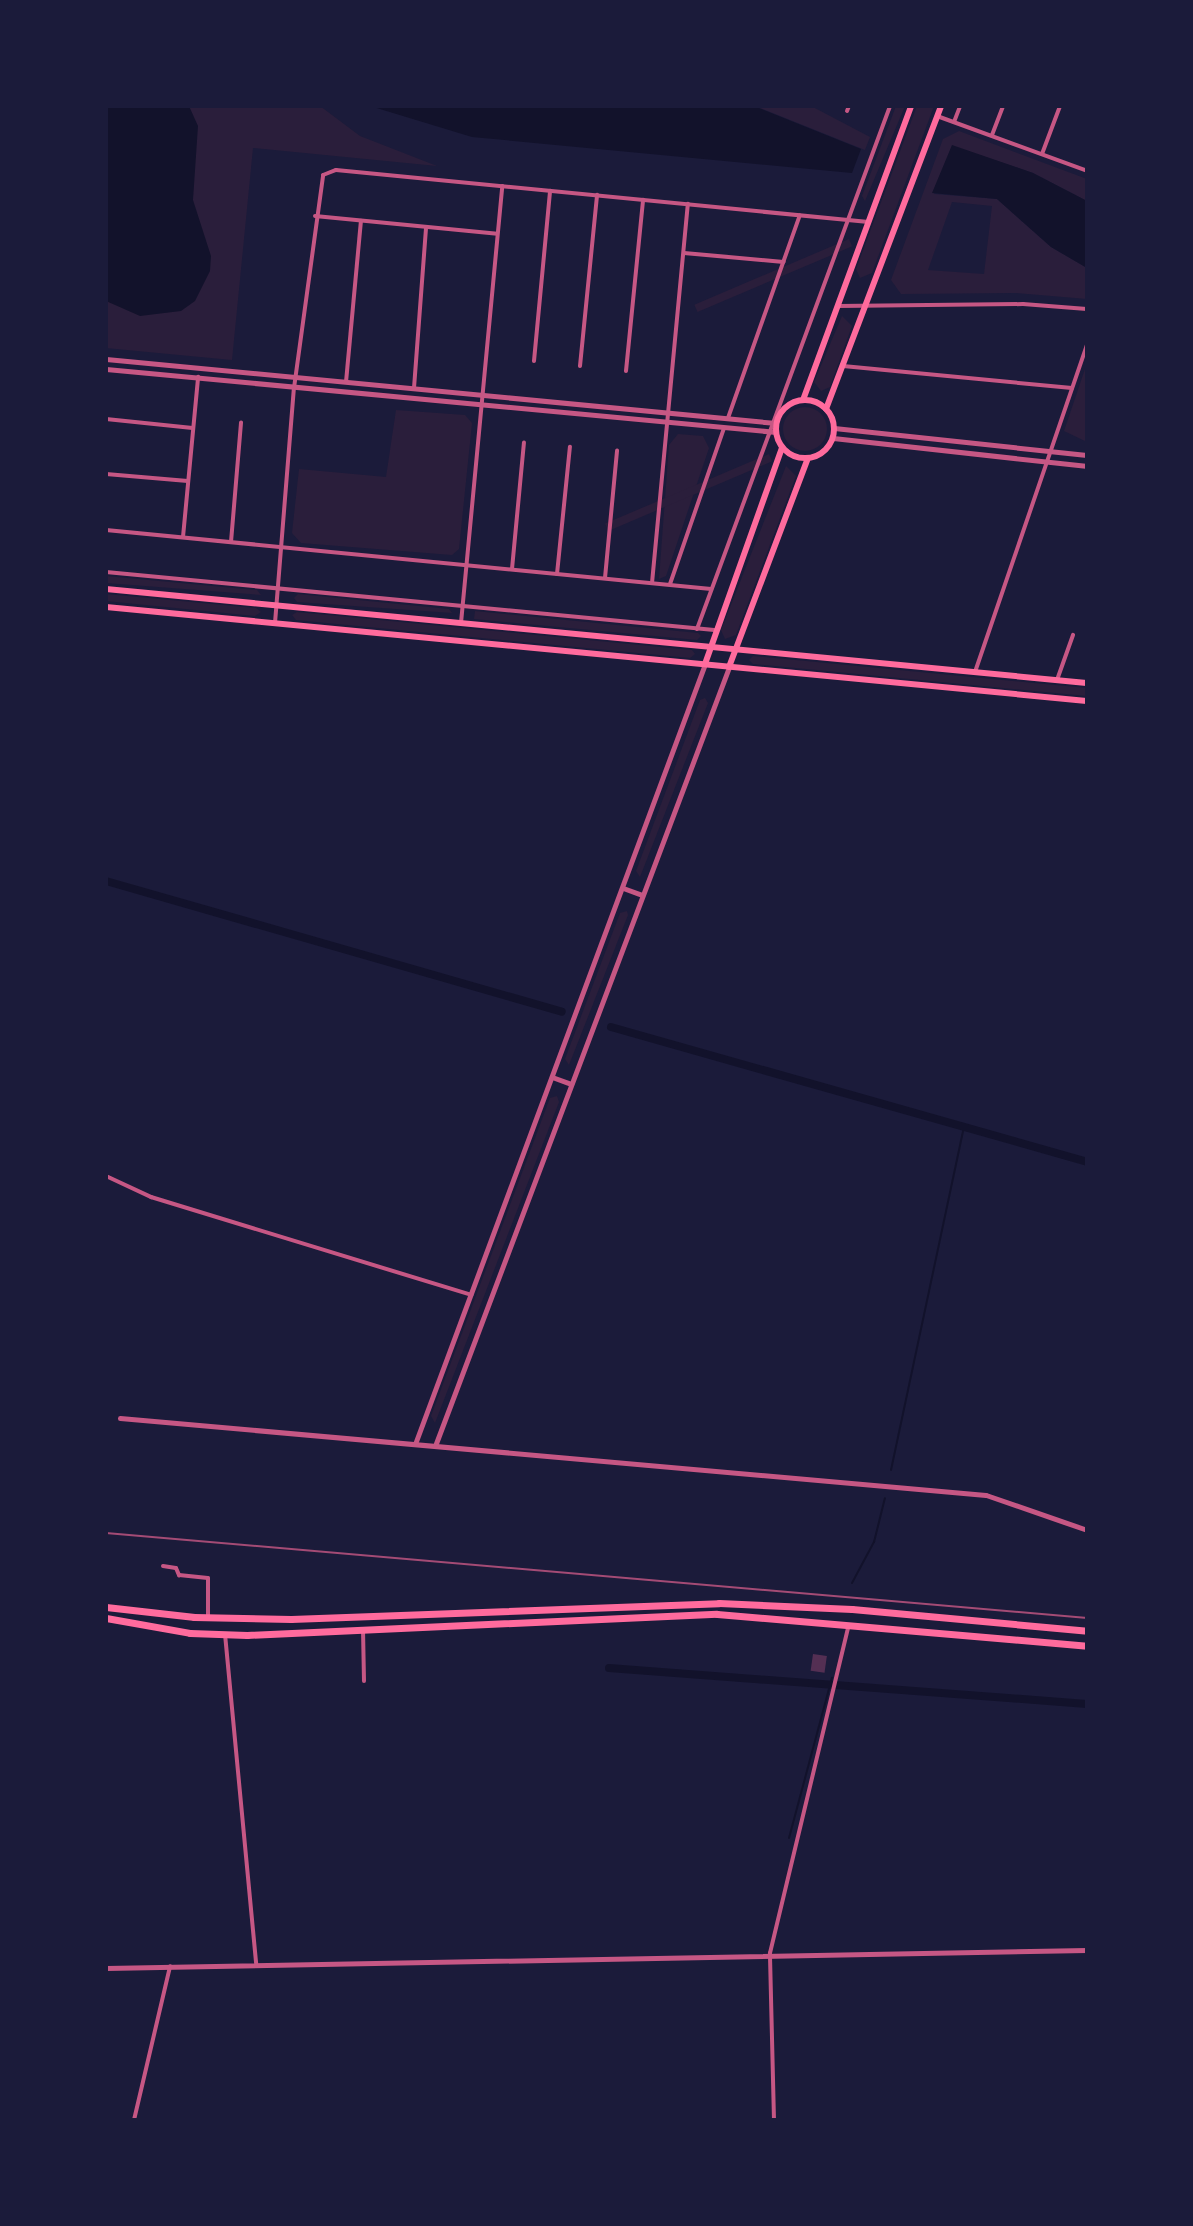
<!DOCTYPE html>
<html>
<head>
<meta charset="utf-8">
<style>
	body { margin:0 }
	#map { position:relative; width:1193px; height:2226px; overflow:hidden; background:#1b1b3a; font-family:Quicksand,sans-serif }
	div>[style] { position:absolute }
	.green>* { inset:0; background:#2a1e3b; transform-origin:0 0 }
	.round { border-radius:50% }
	.water>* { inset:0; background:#12122b }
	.stream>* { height:2px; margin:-1px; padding:0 1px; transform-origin:1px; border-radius:1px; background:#12122b }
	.canal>* { height:8px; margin:-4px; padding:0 4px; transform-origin:4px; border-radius:4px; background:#12122b }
	.building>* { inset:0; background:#542f53; transform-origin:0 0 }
	.minor>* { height:4px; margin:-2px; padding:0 2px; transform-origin:2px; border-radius:2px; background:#c65784 }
	.tertiary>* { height:5px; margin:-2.5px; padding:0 2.5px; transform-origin:2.5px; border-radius:2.5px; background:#c65784 }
	.secondary>* { height:6px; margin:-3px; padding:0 3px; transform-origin:3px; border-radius:3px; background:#ff6b9d }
	.secondary>.ring { margin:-3px; padding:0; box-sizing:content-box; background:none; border:6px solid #ff6b9d; border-radius:50% }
	.trunk>* { height:7px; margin:-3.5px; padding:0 3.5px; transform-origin:3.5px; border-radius:3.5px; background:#ff6b9d }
	.rail>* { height:2px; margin:-1px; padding:0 1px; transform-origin:1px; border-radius:1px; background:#a44b75 }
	span { translate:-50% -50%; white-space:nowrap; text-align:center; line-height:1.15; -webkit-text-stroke:6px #1b1b3a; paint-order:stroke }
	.frame { position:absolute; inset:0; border:108px solid #1b1b3a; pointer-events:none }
</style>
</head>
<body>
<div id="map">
	<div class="green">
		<div style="clip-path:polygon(106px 106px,320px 106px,360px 136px,437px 166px,253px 148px,232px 360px,106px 348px)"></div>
		<div style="clip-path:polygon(755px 106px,811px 106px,870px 137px,865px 150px)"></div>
		<div style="clip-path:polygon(896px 106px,905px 106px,865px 201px,862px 196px)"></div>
		<div style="clip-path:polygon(917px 106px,934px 106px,872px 273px,860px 278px,856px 269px)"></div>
		<div style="clip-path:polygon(evenodd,959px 131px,1087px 179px,1087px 201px,1033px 173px,952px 146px,934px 194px,997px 199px,1051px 247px,1087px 268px,1087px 299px,1015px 293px,901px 294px,891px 280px,943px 139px,959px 131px,952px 202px,992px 206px,984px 274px,928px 270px,952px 202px)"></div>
		<div style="left:849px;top:239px;width:8px;height:168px;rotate:67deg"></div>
		<div style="clip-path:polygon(842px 316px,852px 326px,830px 387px,821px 391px,814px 382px)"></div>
		<div style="clip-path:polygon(1087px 363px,1087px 442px,1064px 431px)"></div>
		<div class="round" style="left:783px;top:407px;width:44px;height:44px"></div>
		<div style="clip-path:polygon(396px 410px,465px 415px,472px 423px,459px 549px,452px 555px,301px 543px,292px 533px,299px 469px,386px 477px)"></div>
		<div style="clip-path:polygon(678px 434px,703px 436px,709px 448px,666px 576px,659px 579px,669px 445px)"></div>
		<div style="left:769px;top:454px;width:8px;height:178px;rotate:67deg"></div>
		<div style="clip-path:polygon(786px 466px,796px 476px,736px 635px,725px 639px,721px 630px)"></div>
		<div style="clip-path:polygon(106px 576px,257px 590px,261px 595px,106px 583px)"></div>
		<div style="clip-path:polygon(106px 594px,256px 608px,261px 612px,255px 616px,106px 601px)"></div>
		<div style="clip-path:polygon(298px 594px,449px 609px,452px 613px,297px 602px,294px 598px)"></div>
		<div style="clip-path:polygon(475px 611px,698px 633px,701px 636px,697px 640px,474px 619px)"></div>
		<div style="clip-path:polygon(297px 612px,692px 650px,695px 654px,690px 658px,296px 620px,292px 615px)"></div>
		<div style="clip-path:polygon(753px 656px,1087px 688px,1087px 696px,753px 664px,749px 660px)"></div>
		<div style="clip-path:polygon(705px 698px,708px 703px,640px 877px,636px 871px,700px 700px)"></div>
		<div style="clip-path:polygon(627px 911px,628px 915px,569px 1065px,565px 1059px,620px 913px)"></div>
		<div style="clip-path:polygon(557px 1096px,559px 1102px,435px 1423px,431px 1416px,550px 1098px)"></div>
	</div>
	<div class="water">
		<div style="clip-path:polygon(106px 106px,189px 106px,198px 126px,193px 200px,211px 256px,210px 271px,195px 301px,181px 311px,140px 316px,106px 301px)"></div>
		<div style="clip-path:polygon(370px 106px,754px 106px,861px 149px,852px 173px,472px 137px)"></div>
		<div style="clip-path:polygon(952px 145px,1033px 173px,1087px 201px,1087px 268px,1051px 247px,997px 199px,932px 193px)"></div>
	</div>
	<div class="stream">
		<div style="left:891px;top:1470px;width:352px;rotate:-78deg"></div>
		<div style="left:852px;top:1583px;width:47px;rotate:-61.8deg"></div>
		<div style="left:874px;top:1542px;width:45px;rotate:-76deg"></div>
		<div style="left:789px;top:1838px;width:166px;rotate:-75deg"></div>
	</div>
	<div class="canal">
		<div style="left:106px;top:881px;width:474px;rotate:16deg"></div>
		<div style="left:611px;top:1027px;width:495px;rotate:15.8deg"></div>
		<div style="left:609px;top:1668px;width:479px;rotate:4.3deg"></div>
	</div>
	<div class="building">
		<div style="left:813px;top:1654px;width:14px;height:17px;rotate:8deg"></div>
	</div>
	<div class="minor">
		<div style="left:847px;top:111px;width:5px;rotate:-68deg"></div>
		<div style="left:937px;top:116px;width:160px;rotate:20.1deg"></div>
		<div style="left:954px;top:122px;width:17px;rotate:-69deg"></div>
		<div style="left:992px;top:135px;width:31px;rotate:-69deg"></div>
		<div style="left:1042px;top:154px;width:51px;rotate:-69.4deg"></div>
		<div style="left:315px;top:216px;width:183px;rotate:5.6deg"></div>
		<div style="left:684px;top:253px;width:100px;rotate:5.1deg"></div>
		<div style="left:838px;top:306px;width:185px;rotate:-0.6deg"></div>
		<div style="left:1023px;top:304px;width:64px;rotate:4.5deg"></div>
		<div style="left:534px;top:361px;width:171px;rotate:-84.6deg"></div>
		<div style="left:580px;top:366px;width:172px;rotate:-84.3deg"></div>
		<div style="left:843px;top:366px;width:230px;rotate:5.5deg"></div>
		<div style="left:626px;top:371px;width:172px;rotate:-84.3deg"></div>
		<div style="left:346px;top:382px;width:162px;rotate:-84.7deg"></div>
		<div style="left:414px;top:388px;width:160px;rotate:-85.7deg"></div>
		<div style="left:728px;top:418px;width:215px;rotate:-70.5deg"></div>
		<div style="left:106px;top:419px;width:87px;rotate:5.9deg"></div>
		<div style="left:106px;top:474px;width:82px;rotate:4.9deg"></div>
		<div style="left:106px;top:530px;width:608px;rotate:5.57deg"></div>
		<div style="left:183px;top:537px;width:161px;rotate:-84.6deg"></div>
		<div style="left:231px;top:542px;width:120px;rotate:-85.2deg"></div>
		<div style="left:512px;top:569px;width:127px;rotate:-84.6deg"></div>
		<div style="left:106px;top:572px;width:611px;rotate:5.45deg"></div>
		<div style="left:557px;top:574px;width:128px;rotate:-84.2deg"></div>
		<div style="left:605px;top:578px;width:128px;rotate:-84.6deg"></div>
		<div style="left:652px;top:583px;width:381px;rotate:-84.6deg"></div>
		<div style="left:670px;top:584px;width:165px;rotate:-70.9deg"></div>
		<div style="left:275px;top:623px;width:236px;rotate:-85.4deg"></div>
		<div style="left:294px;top:388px;width:215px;rotate:-82.2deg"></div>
		<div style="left:323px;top:175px;width:14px;rotate:-21deg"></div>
		<div style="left:336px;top:170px;width:535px;rotate:5.58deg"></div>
		<div style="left:461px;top:623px;width:439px;rotate:-84.6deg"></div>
		<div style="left:697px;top:629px;width:557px;rotate:-69.74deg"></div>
		<div style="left:975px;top:672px;width:347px;rotate:-71.1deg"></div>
		<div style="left:1057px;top:680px;width:48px;rotate:-70.4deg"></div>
		<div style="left:106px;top:1176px;width:50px;rotate:25deg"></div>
		<div style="left:151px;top:1197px;width:335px;rotate:17deg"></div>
		<div style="left:163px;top:1566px;width:13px;rotate:9deg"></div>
		<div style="left:176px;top:1568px;width:8px;rotate:67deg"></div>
		<div style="left:179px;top:1575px;width:29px;rotate:6deg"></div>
		<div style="left:208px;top:1578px;width:37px;rotate:90deg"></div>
		<div style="left:363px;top:1629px;width:52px;rotate:88.9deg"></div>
		<div style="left:225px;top:1634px;width:331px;rotate:84.6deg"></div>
		<div style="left:134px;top:2120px;width:158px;rotate:-76.8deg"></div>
		<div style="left:774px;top:2120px;width:167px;rotate:-91.4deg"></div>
		<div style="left:770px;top:1953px;width:337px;rotate:-76.5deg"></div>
	</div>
	<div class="tertiary">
		<div style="left:106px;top:359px;width:673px;rotate:5.46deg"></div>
		<div style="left:106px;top:369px;width:673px;rotate:5.37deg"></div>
		<div style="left:834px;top:428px;width:254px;rotate:6.1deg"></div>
		<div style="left:833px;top:438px;width:256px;rotate:6.3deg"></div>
		<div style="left:623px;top:888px;width:20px;rotate:20deg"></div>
		<div style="left:552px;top:1077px;width:20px;rotate:20deg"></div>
		<div style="left:120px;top:1418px;width:869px;rotate:5.08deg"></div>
		<div style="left:986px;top:1495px;width:107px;rotate:19.1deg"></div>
		<div style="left:415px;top:1444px;width:832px;rotate:-69.61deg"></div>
		<div style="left:435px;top:1446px;width:833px;rotate:-69.32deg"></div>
		<div style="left:106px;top:1968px;width:981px;rotate:-1.05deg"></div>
	</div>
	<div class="secondary">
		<div class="ring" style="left:776px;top:400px;width:52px;height:52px"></div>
		<div style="left:803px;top:400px;width:313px;rotate:-69.8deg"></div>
		<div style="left:826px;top:409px;width:324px;rotate:-69.2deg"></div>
		<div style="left:106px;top:589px;width:985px;rotate:5.47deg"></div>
		<div style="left:106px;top:607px;width:985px;rotate:5.47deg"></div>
		<div style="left:705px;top:664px;width:229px;rotate:-70.4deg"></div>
		<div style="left:729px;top:667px;width:223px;rotate:-69.3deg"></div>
	</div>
	<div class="trunk">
		<div style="left:106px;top:1607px;width:89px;rotate:6.5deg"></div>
		<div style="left:194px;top:1617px;width:97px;rotate:1.2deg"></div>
		<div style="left:291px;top:1619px;width:428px;rotate:-2.1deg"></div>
		<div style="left:719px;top:1603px;width:133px;rotate:2.6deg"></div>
		<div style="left:852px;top:1609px;width:236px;rotate:5.3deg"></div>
		<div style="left:106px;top:1618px;width:85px;rotate:10.1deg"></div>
		<div style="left:190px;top:1633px;width:57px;rotate:2deg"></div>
		<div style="left:247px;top:1635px;width:470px;rotate:-2.6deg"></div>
		<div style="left:717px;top:1614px;width:371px;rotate:4.9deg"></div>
	</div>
	<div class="rail">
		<div style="left:106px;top:1533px;width:985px;rotate:4.95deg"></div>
	</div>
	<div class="frame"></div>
</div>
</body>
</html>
